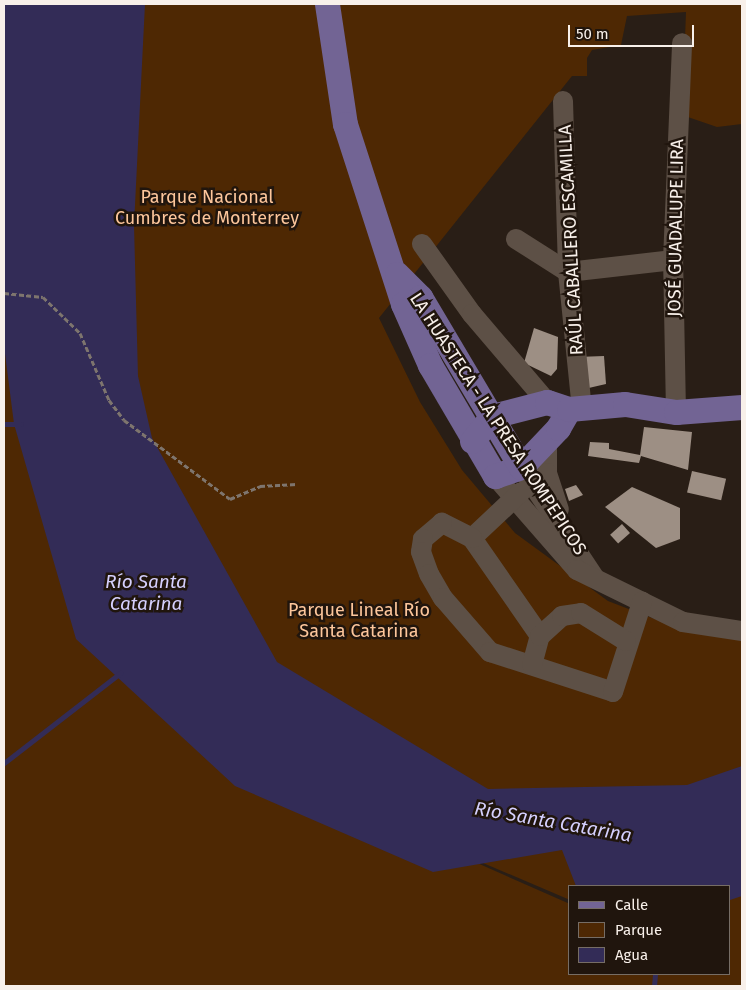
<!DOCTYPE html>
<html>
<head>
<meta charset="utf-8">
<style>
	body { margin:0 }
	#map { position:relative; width:746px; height:990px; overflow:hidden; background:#291e16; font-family:"Fira Sans",sans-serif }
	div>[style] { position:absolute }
	.green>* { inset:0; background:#4e2803 }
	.water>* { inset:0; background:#332c57 }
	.stream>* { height:5px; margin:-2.5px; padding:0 2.5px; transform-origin:2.5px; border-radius:2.5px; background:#332c57 }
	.building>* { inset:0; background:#9d8f84; transform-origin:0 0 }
	.path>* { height:3px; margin-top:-1.5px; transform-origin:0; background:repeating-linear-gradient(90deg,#7e756e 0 5px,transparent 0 7.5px) }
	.minor>* { height:20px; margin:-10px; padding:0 10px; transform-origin:10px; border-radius:10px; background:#5d5046 }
	.major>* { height:25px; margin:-12.5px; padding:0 12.5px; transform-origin:12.5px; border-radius:12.5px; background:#726494 }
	span { translate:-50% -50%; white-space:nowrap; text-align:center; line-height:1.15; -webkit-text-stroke:5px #20150d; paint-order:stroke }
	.park-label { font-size:18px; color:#fdc69b }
	.street-label { font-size:18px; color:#f8f0ea }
	.water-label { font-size:19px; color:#d5d0fe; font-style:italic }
	.frame { position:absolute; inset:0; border:5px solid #f8f0ea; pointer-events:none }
	.legend { position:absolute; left:568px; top:885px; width:162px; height:90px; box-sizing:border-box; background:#20150d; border:1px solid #766d65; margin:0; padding:6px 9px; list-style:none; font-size:15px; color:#f8f0ea }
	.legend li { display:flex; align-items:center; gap:10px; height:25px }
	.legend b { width:25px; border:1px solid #766d65 }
	.scale { position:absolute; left:568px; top:25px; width:126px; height:22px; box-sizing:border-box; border:2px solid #f8f0ea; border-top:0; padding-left:6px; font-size:15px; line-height:18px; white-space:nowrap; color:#f8f0ea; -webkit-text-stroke:4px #20150d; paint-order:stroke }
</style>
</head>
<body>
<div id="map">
	<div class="green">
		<div style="clip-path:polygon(evenodd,4px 4px,742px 4px,742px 124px,717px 127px,682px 115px,686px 12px,627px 16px,621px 45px,592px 50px,587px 58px,587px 76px,572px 76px,379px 318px,420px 402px,462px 470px,515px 533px,608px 601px,665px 623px,742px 639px,742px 986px,4px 986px,4px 4px,314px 791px,570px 900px,570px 886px,730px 886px,730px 974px,570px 974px,570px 904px,314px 791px)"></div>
	</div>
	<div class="water">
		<div style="clip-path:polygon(4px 4px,145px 4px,134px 225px,138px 376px,152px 438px,277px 662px,488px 789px,687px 785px,742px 766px,742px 896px,730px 900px,730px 886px,576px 886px,562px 850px,433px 872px,235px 786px,76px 639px,14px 424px,4px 346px)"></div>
	</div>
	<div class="stream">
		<div style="left:4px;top:424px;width:17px"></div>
		<div style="left:4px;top:763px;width:147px;rotate:-37.8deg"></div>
		<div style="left:654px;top:986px;width:12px;rotate:-85deg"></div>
	</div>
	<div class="building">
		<div style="clip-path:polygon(534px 328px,558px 337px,557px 369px,551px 376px,524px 363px)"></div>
		<div style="clip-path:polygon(604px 356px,606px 384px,580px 390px,577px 357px)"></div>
		<div style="clip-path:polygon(644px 427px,692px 432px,688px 470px,641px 456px,639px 463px,588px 456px,590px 442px,609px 443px,609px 449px,640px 455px)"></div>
		<div style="left:692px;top:471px;width:35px;height:22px;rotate:13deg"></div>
		<div style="clip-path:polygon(576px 485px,583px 495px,569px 501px,565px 489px)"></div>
		<div style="clip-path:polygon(632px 487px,680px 508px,680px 539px,656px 548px,605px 507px)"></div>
		<div style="left:622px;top:524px;width:12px;height:16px;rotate:48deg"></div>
	</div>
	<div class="path">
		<div style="left:4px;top:293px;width:39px;rotate:6deg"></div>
		<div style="left:43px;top:297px;width:52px;rotate:44.2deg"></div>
		<div style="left:80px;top:333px;width:73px;rotate:66.6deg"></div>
		<div style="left:109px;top:400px;width:25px;rotate:53deg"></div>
		<div style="left:124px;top:420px;width:132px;rotate:36.7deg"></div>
		<div style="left:230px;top:499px;width:33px;rotate:-23deg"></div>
		<div style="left:260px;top:486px;width:37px;rotate:-3deg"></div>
	</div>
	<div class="minor">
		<div style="left:563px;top:101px;width:171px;rotate:88.3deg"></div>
		<div style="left:568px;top:272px;width:138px;rotate:84.2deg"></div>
		<div style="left:516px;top:239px;width:62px;rotate:32.4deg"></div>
		<div style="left:568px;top:272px;width:106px;rotate:-6.5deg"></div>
		<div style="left:422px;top:244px;width:86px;rotate:54.5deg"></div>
		<div style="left:472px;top:314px;width:116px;rotate:49.6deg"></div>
		<div style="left:676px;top:412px;width:152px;rotate:-91.1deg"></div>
		<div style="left:673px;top:260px;width:217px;rotate:-87.6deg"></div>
		<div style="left:547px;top:439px;width:34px;rotate:90deg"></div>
		<div style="left:547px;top:473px;width:38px;rotate:72deg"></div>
		<div style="left:521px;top:467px;width:132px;rotate:56.4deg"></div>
		<div style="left:495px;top:476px;width:125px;rotate:48.9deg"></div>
		<div style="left:577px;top:570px;width:118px;rotate:26.1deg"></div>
		<div style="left:683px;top:622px;width:60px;rotate:8.7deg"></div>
		<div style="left:472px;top:538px;width:67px;rotate:-43.2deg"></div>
		<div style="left:540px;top:636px;width:119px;rotate:-124.8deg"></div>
		<div style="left:472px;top:538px;width:34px;rotate:-153deg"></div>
		<div style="left:442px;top:523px;width:25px;rotate:140deg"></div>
		<div style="left:423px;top:539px;width:13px;rotate:99deg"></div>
		<div style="left:421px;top:552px;width:23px;rotate:70deg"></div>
		<div style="left:429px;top:574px;width:28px;rotate:60deg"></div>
		<div style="left:443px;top:598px;width:72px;rotate:49deg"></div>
		<div style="left:490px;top:652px;width:129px;rotate:18deg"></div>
		<div style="left:613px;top:692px;width:95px;rotate:-72.1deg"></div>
		<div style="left:532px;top:665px;width:30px;rotate:-75deg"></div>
		<div style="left:540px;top:636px;width:30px;rotate:-42deg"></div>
		<div style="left:562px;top:616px;width:19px;rotate:-9deg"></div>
		<div style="left:581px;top:613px;width:53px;rotate:31.9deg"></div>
	</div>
	<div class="major">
		<div style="left:327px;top:4px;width:121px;rotate:81.5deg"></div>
		<div style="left:345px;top:124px;width:189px;rotate:72.1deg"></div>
		<div style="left:403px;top:304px;width:67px;rotate:66.1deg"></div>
		<div style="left:430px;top:365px;width:129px;rotate:59.6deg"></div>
		<div style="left:495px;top:476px;width:28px;rotate:-19deg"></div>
		<div style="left:521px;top:467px;width:54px;rotate:-46.5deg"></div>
		<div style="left:558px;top:428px;width:22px;rotate:-60deg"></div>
		<div style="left:397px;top:274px;width:33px;rotate:45deg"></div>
		<div style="left:420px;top:297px;width:198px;rotate:59.3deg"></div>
		<div style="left:472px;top:441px;width:32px;rotate:-51deg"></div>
		<div style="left:492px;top:416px;width:57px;rotate:-14.3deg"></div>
		<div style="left:547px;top:402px;width:23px;rotate:18deg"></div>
		<div style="left:569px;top:409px;width:56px;rotate:-5.1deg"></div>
		<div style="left:625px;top:404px;width:52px;rotate:8.9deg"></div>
		<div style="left:676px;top:412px;width:66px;rotate:-4.3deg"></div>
	</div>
	<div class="park-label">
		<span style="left:207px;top:208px">Parque Nacional<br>Cumbres de Monterrey</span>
		<span style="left:359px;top:621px">Parque Lineal Río<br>Santa Catarina</span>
	</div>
	<div class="street-label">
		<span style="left:676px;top:228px;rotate:-89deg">JOSÉ GUADALUPE LIRA</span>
		<span style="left:571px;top:240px;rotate:-93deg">RAÚL CABALLERO ESCAMILLA</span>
		<span style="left:498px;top:424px;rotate:57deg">LA HUASTECA - LA PRESA ROMPEPICOS</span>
	</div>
	<div class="water-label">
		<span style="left:146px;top:593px">Río Santa<br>Catarina</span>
		<span style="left:553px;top:822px;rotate:10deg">Río Santa Catarina</span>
	</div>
	<div class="frame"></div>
	<ul class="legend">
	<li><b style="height:6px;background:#726494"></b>Calle</li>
	<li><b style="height:14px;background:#4e2803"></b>Parque</li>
	<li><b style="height:14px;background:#332c57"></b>Agua</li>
	</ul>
	<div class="scale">50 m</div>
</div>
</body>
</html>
